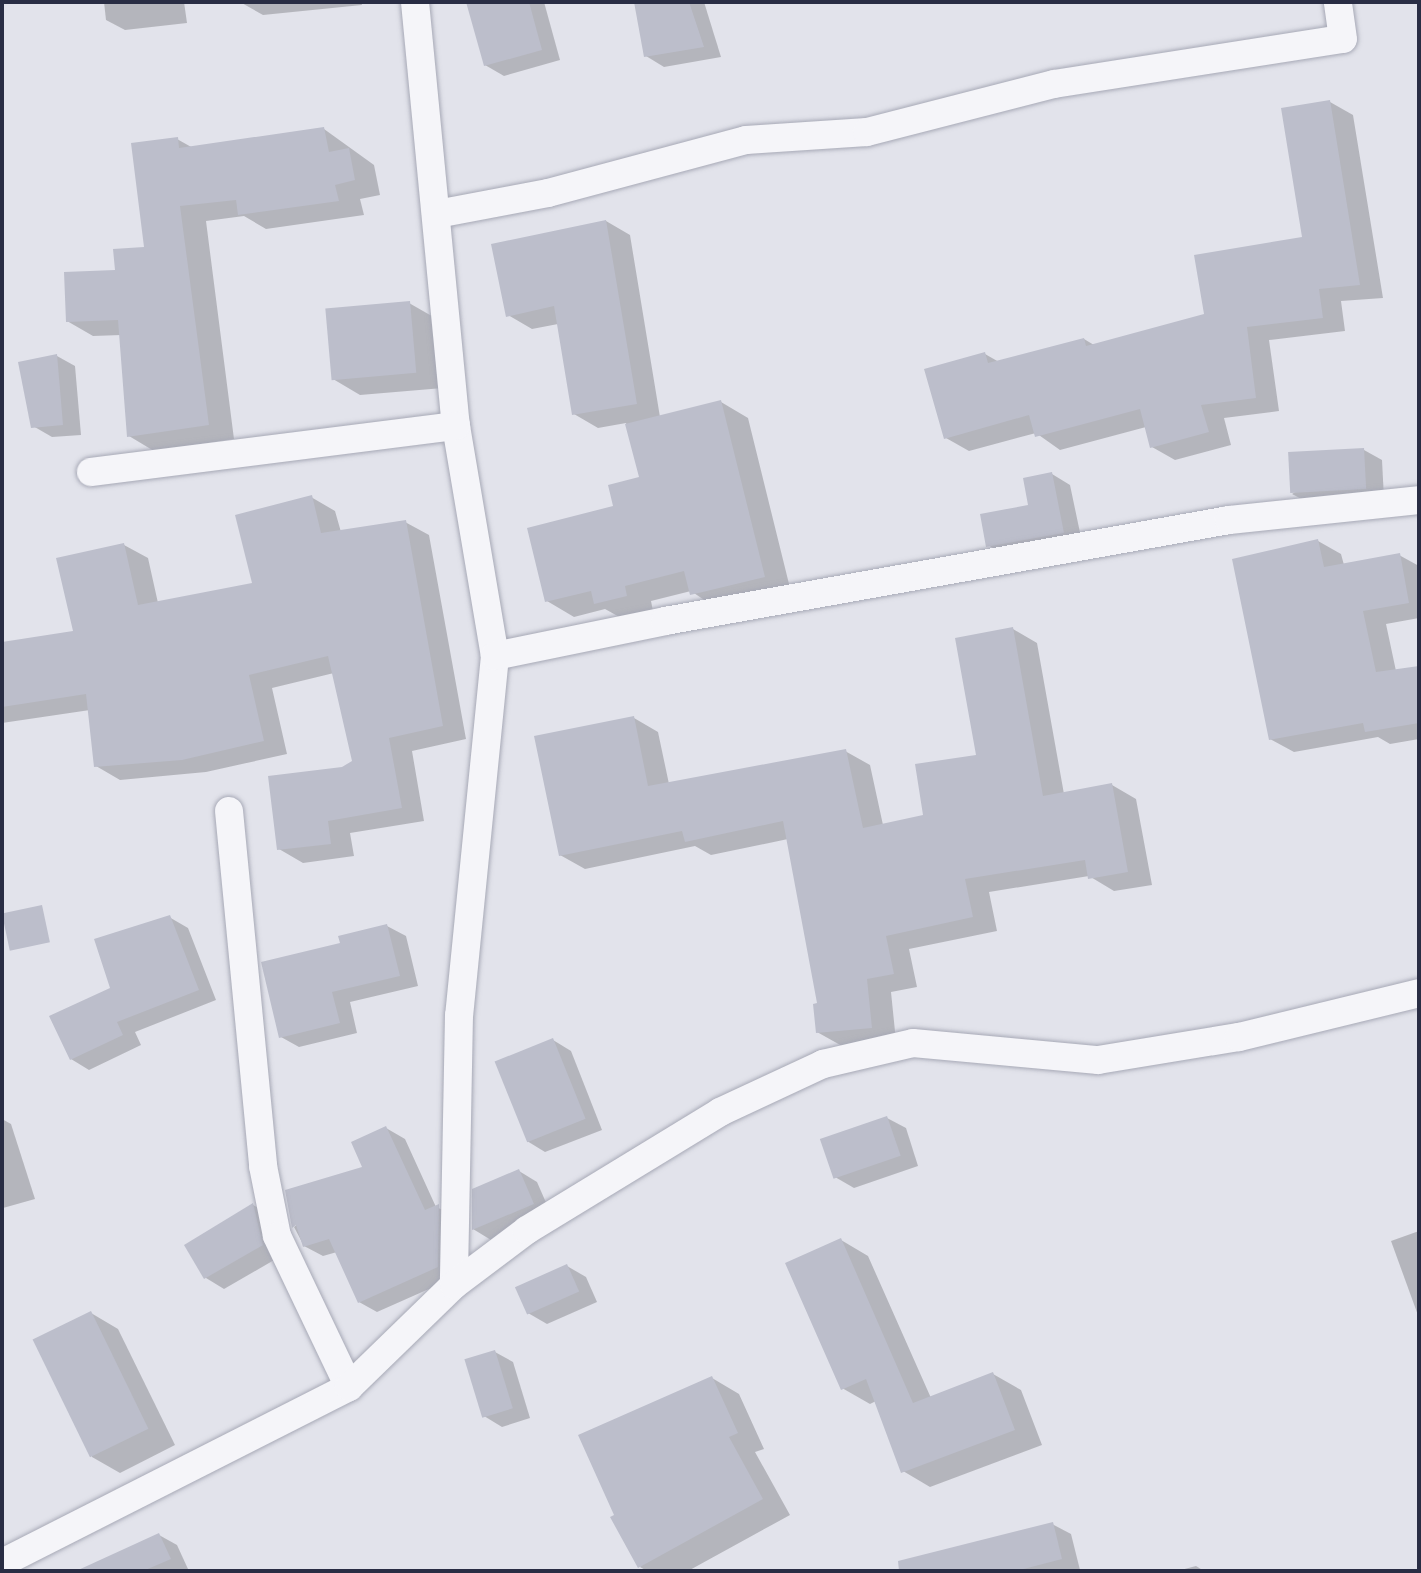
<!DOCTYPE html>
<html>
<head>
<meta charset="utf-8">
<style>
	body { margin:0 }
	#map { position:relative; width:1421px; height:1573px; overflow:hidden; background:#e2e3eb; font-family:"Space Grotesk",sans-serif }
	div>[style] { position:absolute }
	.shadow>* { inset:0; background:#0003 }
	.building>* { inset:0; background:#bcbecb; transform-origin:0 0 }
	.roads { filter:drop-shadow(0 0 2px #a7a9b6) drop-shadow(0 0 2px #a7a9b6) }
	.street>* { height:28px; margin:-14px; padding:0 14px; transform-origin:14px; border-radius:14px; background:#f5f5f9 }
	span { translate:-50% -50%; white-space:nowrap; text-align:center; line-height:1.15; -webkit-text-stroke:5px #f2f3f8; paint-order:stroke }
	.frame { position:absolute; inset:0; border:4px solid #292d44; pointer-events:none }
</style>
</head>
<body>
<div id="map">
	<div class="shadow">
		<div style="clip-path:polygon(104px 2px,184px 2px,187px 23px,125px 30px,106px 20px)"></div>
		<div style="clip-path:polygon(240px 2px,361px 2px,362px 5px,263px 15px)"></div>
		<div style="clip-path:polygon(468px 2px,544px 2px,560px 60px,504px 76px,485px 65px)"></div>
		<div style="clip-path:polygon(636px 2px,704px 2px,721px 57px,664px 67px,646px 56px)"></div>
		<div style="clip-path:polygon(1330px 102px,1353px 115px,1383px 298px,1341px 301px,1345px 331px,1269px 340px,1279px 411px,1224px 418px,1231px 445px,1175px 460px,1152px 447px,1146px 427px,1060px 450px,1036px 433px,969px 451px,946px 438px,985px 354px,999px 362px,1084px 339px,1094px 345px,1206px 315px,1304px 238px)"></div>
		<div style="clip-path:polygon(324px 129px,374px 165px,380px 195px,360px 199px,364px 215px,266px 229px,244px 216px,206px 221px,234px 439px,154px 451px,129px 436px,121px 335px,93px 336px,67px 321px,146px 248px,177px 139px,193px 148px)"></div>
		<div style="clip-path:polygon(606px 221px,630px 235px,660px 417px,721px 402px,748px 418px,791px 592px,719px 610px,691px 591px,651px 601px,653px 611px,623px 619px,605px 609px,574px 617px,547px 601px,641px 478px,626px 423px,598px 428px,574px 414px,558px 324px,532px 329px,508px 315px)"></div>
		<div style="clip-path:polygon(409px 303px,437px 319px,443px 388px,360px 395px,333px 379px)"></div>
		<div style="clip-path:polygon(57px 356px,75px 366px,81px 435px,52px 437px,33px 426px)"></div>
		<div style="clip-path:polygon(1364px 450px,1382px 460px,1384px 499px,1311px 504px,1292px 494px)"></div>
		<div style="clip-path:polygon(1052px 474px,1070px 485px,1082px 542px,1006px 556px,988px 545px,1030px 506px)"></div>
		<div style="clip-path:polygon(311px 497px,335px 511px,341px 532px,405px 522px,429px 535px,466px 739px,412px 751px,424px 821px,350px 833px,354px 856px,303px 863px,279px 849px,343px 768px,354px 762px,334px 673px,272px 688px,287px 754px,206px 772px,120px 780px,96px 766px,90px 710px,2px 723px,2px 644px,75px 633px,124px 545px,148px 558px,158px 603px,254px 584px)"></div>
		<div style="clip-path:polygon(1318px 541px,1341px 554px,1344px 565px,1399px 555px,1419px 566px,1419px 618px,1386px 624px,1396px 671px,1419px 668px,1419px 739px,1390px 744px,1378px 737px,1294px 752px,1270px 739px)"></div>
		<div style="clip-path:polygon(1013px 629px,1037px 643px,1064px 794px,1112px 785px,1136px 799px,1152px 885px,1114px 891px,1089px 876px,989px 892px,997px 931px,909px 949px,917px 987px,891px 992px,896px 1041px,842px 1046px,817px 1032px,819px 1005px,788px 839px,711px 855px,695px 846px,585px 869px,560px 855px,634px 718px,658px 732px,669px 784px,845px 751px,870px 765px,883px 825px,925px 817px,978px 756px)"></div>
		<div style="clip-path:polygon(169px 917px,188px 928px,216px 1000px,135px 1032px,141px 1045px,89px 1070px,71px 1059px,112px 989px)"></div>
		<div style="clip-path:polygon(387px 926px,406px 936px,418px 986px,350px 1002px,357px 1033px,299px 1047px,281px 1037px,342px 944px)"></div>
		<div style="clip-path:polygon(553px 1040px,571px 1051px,602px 1130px,545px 1152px,527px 1141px)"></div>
		<div style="clip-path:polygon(887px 1118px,906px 1128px,918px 1166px,854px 1188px,835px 1177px)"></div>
		<div style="clip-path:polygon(2px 1119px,11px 1124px,35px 1199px,3px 1208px)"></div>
		<div style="clip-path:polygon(386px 1128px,405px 1139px,436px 1207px,457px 1216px,456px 1277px,377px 1312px,359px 1302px,337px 1252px,323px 1256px,304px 1246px,294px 1227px,364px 1168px)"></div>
		<div style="clip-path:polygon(519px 1171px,537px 1182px,551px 1214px,491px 1240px,473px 1229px)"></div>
		<div style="clip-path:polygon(253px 1205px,272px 1215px,281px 1256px,224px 1289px,206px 1278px,186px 1245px)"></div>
		<div style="clip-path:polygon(1419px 1231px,1419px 1318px,1391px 1241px)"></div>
		<div style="clip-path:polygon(841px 1240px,868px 1256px,931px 1398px,993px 1374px,1021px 1390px,1042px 1445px,930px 1487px,903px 1471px,876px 1401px,870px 1404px,842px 1388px)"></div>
		<div style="clip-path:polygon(567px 1266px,586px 1277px,597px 1302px,547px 1324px,528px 1313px)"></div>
		<div style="clip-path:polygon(91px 1313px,118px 1329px,175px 1445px,120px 1473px,92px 1457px)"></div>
		<div style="clip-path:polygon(495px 1352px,513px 1362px,530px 1418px,502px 1427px,484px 1416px)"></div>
		<div style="clip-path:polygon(712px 1378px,739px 1394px,764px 1449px,755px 1452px,790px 1515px,688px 1571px,647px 1571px,640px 1567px)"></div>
		<div style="clip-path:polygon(1052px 1524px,1071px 1534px,1080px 1570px,944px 1571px,939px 1552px)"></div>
		<div style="clip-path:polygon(159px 1535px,177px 1545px,188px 1569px,92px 1571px,90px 1567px)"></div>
		<div style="clip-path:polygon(1196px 1566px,1204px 1571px,1177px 1571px)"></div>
	</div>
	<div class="building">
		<div style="clip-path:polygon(466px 2px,529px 2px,542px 50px,484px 66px)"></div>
		<div style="clip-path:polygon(634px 2px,689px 2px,704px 47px,644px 57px)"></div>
		<div style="clip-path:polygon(1330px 100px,1360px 285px,1319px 289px,1323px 318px,1247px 327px,1256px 398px,1201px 405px,1209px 432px,1150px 448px,1140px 409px,1035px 437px,1029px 415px,944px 439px,924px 369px,985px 352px,988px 363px,1084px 338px,1086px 346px,1204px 314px,1194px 255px,1302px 237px,1281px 108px)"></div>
		<div style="clip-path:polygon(324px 127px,329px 152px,349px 148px,355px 180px,335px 185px,339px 201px,238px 215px,236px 200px,180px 206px,209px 425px,127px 437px,118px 320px,66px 322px,64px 272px,115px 270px,113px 249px,144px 247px,131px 143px,178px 137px,179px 148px)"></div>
		<div style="clip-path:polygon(606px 220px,637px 404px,572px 415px,554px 306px,506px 317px,491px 244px)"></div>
		<div style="left:410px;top:301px;width:72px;height:85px;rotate:85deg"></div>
		<div style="clip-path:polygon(57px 354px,63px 425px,31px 428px,18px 362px)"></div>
		<div style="clip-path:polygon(721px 400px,765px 577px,690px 595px,684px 571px,625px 586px,627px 596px,594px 604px,591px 591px,545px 602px,527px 528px,613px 506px,608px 485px,639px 477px,625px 424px)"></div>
		<div style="left:1364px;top:448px;width:41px;height:76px;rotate:87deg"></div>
		<div style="clip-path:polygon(1052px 472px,1064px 533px,986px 547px,980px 514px,1028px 505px,1023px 478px)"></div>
		<div style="clip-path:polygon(312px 495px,321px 533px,406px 520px,443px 726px,389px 738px,402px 808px,328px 821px,331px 844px,277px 850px,268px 776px,342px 767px,352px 761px,328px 656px,249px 675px,264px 741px,182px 760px,94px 767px,86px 694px,2px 707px,2px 642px,73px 631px,56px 558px,124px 543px,138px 605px,252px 583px,235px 515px)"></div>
		<div style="clip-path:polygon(1318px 539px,1324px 567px,1400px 553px,1409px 603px,1363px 611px,1376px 672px,1419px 666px,1419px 723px,1365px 732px,1363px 723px,1269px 740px,1232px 559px)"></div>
		<div style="clip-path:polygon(1013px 627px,1043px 796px,1112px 783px,1128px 872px,1088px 879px,1085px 860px,965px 879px,973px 917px,886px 936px,894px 974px,867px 979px,872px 1028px,816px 1033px,813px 1004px,817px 1003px,783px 821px,685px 842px,682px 831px,559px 856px,534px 736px,634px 716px,648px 786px,846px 749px,863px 828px,923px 815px,915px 764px,976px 755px,955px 638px)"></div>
		<div style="left:42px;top:905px;width:38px;height:41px;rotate:78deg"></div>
		<div style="clip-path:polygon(170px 915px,199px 990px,117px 1022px,123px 1035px,70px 1060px,49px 1016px,110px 988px,94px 939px)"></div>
		<div style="clip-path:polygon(387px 924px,400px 976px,332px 992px,340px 1023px,279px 1038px,261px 962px,340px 943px,338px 936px)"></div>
		<div style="left:553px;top:1038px;width:87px;height:63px;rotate:68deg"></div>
		<div style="left:887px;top:1116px;width:42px;height:71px;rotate:71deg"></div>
		<div style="clip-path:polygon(386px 1126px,425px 1210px,439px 1204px,438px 1267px,358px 1303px,329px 1239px,303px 1247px,296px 1225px,292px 1228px,285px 1190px,362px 1167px,351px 1142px)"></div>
		<div style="clip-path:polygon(519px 1169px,534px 1204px,472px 1230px,472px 1189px)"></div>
		<div style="clip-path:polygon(253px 1203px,263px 1245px,204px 1279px,184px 1245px)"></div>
		<div style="clip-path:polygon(841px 1238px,913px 1403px,993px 1372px,1015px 1430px,901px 1473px,866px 1379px,841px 1390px,785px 1263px)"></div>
		<div style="left:567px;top:1264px;width:30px;height:57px;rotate:66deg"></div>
		<div style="left:91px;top:1311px;width:131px;height:65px;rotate:64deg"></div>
		<div style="left:495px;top:1350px;width:61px;height:32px;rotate:73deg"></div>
		<div style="clip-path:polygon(712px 1376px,738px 1433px,729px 1437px,763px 1499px,638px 1568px,610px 1517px,614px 1515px,578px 1435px)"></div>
		<div style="clip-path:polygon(1053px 1522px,1062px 1559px,1016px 1571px,899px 1571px,898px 1561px)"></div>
		<div style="clip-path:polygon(159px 1533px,171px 1559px,143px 1571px,76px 1571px)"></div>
	</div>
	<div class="roads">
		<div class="street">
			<div style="left:415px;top:2px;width:426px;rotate:84.5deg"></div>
			<div style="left:456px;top:426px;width:233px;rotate:80.4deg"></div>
			<div style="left:495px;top:656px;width:361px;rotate:95.7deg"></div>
			<div style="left:459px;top:1015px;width:270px;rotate:91.1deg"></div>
			<div style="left:437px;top:214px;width:113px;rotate:-10.7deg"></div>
			<div style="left:548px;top:193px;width:205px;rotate:-15deg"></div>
			<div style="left:746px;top:140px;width:121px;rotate:-3.8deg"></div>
			<div style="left:867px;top:132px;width:193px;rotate:-14.4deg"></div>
			<div style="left:1054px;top:84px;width:292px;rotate:-8.9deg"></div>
			<div style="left:1343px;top:39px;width:37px;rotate:-98deg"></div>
			<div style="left:91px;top:472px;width:368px;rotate:-7.2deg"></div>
			<div style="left:495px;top:656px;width:174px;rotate:-11.6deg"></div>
			<div style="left:665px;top:621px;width:573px;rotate:-10.15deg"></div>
			<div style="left:1229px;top:520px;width:191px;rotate:-6deg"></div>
			<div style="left:229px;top:811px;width:357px;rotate:84.5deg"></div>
			<div style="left:263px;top:1166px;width:71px;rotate:78.7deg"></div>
			<div style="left:277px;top:1236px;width:167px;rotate:64.5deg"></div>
			<div style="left:2px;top:1563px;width:389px;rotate:-26.9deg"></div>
			<div style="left:349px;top:1387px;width:146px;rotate:-44.2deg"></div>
			<div style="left:454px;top:1285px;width:91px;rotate:-37deg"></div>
			<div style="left:527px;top:1230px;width:226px;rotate:-31.4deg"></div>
			<div style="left:720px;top:1112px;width:114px;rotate:-25deg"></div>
			<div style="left:823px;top:1064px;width:92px;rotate:-13.1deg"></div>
			<div style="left:913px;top:1043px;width:186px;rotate:5.3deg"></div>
			<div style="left:1098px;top:1060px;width:143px;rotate:-9.3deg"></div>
			<div style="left:1239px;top:1037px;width:185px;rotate:-13.7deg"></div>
		</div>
	</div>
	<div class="frame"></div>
</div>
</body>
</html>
